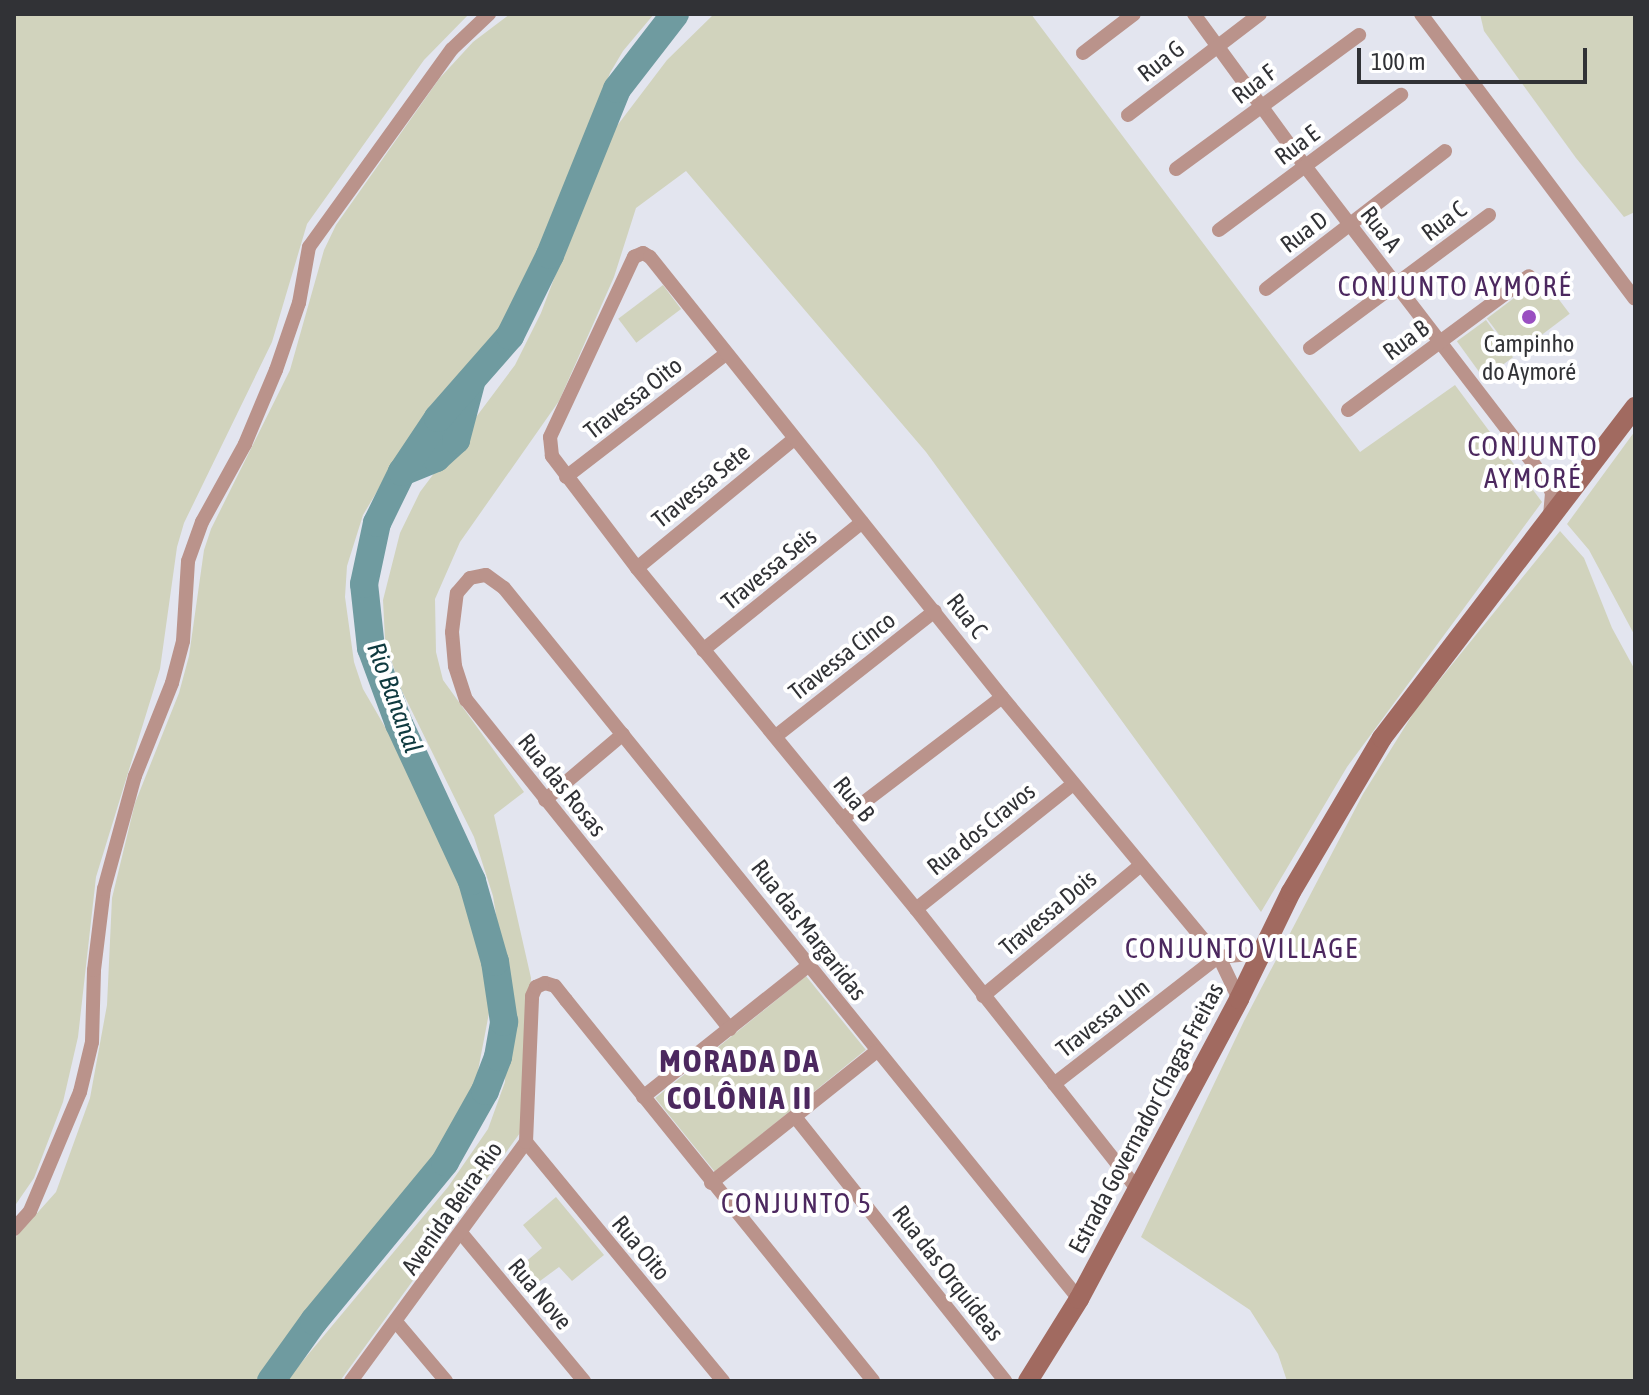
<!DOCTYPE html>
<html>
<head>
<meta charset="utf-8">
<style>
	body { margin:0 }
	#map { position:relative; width:1649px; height:1395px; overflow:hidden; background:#e3e5ef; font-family:"Asap Condensed",sans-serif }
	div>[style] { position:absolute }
	.green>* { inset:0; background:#d1d3bd; transform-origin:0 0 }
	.river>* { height:28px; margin:-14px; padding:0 14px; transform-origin:14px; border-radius:14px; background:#6f9ba0 }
	.street>* { height:14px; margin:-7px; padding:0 7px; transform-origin:7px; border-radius:7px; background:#ba938b }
	.secondary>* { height:20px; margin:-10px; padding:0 10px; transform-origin:10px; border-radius:10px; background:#a16a60 }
	.dots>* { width:22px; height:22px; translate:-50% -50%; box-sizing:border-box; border:4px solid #fff; border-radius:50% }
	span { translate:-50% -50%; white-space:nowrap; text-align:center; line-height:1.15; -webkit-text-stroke:8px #fff; paint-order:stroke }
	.street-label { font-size:24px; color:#313236 }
	.poi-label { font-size:24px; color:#313236 }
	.water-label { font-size:26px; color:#0f3a3f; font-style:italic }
	.quarter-label { font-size:28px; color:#4c285f; letter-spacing:2px }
	.district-label { font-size:32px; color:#4c285f; font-weight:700; letter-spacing:2px }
	.frame { position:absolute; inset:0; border:16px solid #313236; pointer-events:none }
	.scale { position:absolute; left:1357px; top:48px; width:230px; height:36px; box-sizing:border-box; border:4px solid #313236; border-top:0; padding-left:10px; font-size:24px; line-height:28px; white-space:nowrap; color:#313236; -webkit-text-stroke:6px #fff; paint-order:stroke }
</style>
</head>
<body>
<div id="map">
	<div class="green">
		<div style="clip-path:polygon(14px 14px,469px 14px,424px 60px,307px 224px,272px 342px,184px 523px,177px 547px,160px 669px,96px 877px,78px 1037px,63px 1102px,34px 1178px,14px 1207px)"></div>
		<div style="clip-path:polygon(510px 14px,654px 14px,623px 51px,610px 73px,541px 254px,518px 301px,498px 335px,439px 403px,388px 473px,363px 515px,347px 566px,345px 597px,354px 662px,363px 689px,428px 801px,472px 913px,488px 982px,489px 1013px,477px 1076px,461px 1116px,433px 1165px,315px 1305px,256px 1381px,14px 1381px,14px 1239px,56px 1192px,90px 1098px,107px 1005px,112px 898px,135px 803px,179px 693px,189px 656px,204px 550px,211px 529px,290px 370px,324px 250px,336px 225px,439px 79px,473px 42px)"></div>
		<div style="clip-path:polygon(714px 14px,1031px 14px,1360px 452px,1455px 385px,1542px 502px,1347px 767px,1261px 912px,926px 452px,686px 171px,636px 208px,614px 277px,559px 401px,460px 542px,435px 599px,436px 652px,443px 680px,524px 792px,494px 815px,531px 978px,520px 1133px,340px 1381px,286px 1381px,448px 1187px,488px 1129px,505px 1082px,508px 990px,493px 896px,474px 837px,400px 687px,385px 640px,383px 600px,400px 533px,420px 492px,515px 365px,541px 313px,607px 139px,667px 60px)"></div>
		<div style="clip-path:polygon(1480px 14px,1635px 14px,1635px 212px,1624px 217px,1576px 158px,1484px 31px)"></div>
		<div style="left:1542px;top:277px;width:46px;height:69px;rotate:53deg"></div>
		<div style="left:663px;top:285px;width:30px;height:56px;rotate:53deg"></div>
		<div style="left:1486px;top:320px;width:46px;height:36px;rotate:54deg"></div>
		<div style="clip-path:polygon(1635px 431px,1635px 636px,1589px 550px,1567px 524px)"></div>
		<div style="clip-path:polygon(1560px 531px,1584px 558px,1612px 628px,1635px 670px,1635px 1381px,1287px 1381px,1278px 1354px,1250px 1310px,1141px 1237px,1244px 1021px,1363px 794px,1416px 709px)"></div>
		<div style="left:806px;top:976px;width:95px;height:194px;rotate:51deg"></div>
		<div style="clip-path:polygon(556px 1197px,604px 1255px,572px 1281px,559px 1267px,525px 1292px,511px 1274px,542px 1248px,523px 1225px)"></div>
	</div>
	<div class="river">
		<div style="left:402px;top:472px;width:37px;rotate:-22deg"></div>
		<div style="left:436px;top:458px;width:27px;rotate:-42deg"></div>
		<div style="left:456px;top:440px;width:59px;rotate:-75.3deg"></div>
		<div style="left:271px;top:1381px;width:74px;rotate:-54.4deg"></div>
		<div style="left:314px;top:1321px;width:206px;rotate:-50.5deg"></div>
		<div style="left:445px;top:1162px;width:81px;rotate:-60.6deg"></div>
		<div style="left:485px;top:1091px;width:36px;rotate:-69deg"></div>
		<div style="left:498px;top:1057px;width:36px;rotate:-80deg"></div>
		<div style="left:504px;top:1022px;width:61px;rotate:-98.5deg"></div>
		<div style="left:495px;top:962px;width:84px;rotate:-105.9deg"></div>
		<div style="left:472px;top:881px;width:173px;rotate:-114.9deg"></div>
		<div style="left:399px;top:724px;width:81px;rotate:-110.2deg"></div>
		<div style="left:371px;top:648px;width:64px;rotate:-96.2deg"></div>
		<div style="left:364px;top:584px;width:62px;rotate:-78deg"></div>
		<div style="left:377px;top:523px;width:57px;rotate:-63.9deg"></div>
		<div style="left:402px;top:472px;width:65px;rotate:-56.3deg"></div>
		<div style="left:438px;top:418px;width:109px;rotate:-48.7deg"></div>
		<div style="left:510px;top:336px;width:90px;rotate:-63.7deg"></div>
		<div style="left:550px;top:255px;width:179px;rotate:-68deg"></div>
		<div style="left:617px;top:89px;width:95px;rotate:-52.3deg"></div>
	</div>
	<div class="street">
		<div style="left:1194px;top:14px;width:188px;rotate:53.9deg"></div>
		<div style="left:1305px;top:166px;width:379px;rotate:52.5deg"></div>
		<div style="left:1421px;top:14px;width:356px;rotate:53.1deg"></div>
		<div style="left:1083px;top:53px;width:64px;rotate:-37.4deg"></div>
		<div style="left:1128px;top:115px;width:166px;rotate:-37.4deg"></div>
		<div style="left:1176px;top:169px;width:227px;rotate:-36.2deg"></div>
		<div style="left:1219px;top:230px;width:227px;rotate:-36.6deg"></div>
		<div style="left:1266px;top:289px;width:226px;rotate:-37.6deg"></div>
		<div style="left:1310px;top:348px;width:223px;rotate:-36.6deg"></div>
		<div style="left:1348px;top:410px;width:225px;rotate:-36.5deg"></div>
		<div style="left:566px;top:477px;width:202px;rotate:-37.6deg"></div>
		<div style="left:1545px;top:478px;width:17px;rotate:65deg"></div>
		<div style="left:1552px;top:493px;width:23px;rotate:95deg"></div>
		<div style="left:637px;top:568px;width:203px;rotate:-39.4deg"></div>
		<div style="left:703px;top:650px;width:204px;rotate:-38.8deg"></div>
		<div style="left:776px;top:736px;width:202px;rotate:-38.2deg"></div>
		<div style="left:545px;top:800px;width:102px;rotate:-40.2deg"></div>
		<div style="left:842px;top:819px;width:201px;rotate:-37.3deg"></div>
		<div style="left:916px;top:909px;width:201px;rotate:-38.5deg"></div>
		<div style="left:1220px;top:959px;width:44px;rotate:64.6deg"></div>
		<div style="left:983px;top:996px;width:205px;rotate:-39.7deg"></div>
		<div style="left:730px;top:1029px;width:422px;rotate:-128.7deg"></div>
		<div style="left:466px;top:700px;width:36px;rotate:-108deg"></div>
		<div style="left:455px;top:666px;width:34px;rotate:-95deg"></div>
		<div style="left:452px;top:632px;width:39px;rotate:-83deg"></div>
		<div style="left:457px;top:593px;width:20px;rotate:-49deg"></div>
		<div style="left:470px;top:578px;width:16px;rotate:-11deg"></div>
		<div style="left:486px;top:575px;width:22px;rotate:36deg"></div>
		<div style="left:504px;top:588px;width:914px;rotate:51.04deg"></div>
		<div style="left:1054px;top:1084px;width:207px;rotate:-37.8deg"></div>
		<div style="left:643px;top:1097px;width:213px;rotate:-38.5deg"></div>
		<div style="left:796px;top:1118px;width:336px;rotate:51.5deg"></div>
		<div style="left:526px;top:1142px;width:310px;rotate:50.5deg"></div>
		<div style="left:711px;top:1183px;width:212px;rotate:-38.5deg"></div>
		<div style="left:1138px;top:1190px;width:358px;rotate:-128.3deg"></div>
		<div style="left:916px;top:909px;width:441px;rotate:-129.3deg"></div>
		<div style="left:637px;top:568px;width:141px;rotate:-127.2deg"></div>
		<div style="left:552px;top:456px;width:19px;rotate:-96deg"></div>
		<div style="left:550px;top:437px;width:199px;rotate:-65deg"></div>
		<div style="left:634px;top:257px;width:10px;rotate:-24deg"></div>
		<div style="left:643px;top:253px;width:8px;rotate:30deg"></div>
		<div style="left:650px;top:257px;width:563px;rotate:51.34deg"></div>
		<div style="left:1002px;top:697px;width:338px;rotate:50.3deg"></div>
		<div style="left:1218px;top:957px;width:42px;rotate:-5.4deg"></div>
		<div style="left:14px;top:1229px;width:24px;rotate:-48deg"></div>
		<div style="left:30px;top:1211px;width:129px;rotate:-67.2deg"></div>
		<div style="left:80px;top:1092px;width:51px;rotate:-76.5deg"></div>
		<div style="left:92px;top:1042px;width:72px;rotate:-88.4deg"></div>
		<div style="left:94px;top:970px;width:82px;rotate:-83deg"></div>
		<div style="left:104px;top:889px;width:117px;rotate:-74.7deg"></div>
		<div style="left:135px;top:776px;width:100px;rotate:-68.3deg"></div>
		<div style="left:172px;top:683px;width:43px;rotate:-75.3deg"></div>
		<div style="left:183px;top:641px;width:80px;rotate:-86.4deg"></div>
		<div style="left:188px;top:561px;width:41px;rotate:-70.3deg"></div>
		<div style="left:202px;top:522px;width:89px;rotate:-61.1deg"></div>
		<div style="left:245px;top:444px;width:80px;rotate:-67.3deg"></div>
		<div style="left:276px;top:370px;width:71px;rotate:-71.1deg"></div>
		<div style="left:299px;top:303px;width:57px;rotate:-79.9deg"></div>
		<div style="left:309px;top:247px;width:244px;rotate:-54.2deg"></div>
		<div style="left:452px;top:49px;width:51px;rotate:-43.4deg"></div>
		<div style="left:462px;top:1234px;width:191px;rotate:50.3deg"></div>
		<div style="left:397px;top:1323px;width:76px;rotate:49.8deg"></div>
		<div style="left:351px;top:1381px;width:296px;rotate:-53.8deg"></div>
		<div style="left:526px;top:1142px;width:146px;rotate:-87.6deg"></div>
		<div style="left:532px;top:996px;width:10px;rotate:-66deg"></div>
		<div style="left:536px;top:987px;width:10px;rotate:-24deg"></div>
		<div style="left:545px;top:983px;width:10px;rotate:17deg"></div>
		<div style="left:555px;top:986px;width:18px;rotate:52deg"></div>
		<div style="left:566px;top:1000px;width:489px;rotate:51.1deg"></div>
	</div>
	<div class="secondary">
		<div style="left:1028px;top:1381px;width:97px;rotate:-58.1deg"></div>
		<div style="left:1079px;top:1299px;width:340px;rotate:-61.9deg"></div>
		<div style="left:1239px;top:999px;width:119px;rotate:-64.1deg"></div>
		<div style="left:1291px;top:892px;width:179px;rotate:-59.4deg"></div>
		<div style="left:1382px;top:738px;width:417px;rotate:-52.6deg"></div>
	</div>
	<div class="dots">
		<div style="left:1529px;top:317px;background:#9a4fc1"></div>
	</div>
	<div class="street-label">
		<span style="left:1161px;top:61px;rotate:-38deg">Rua G</span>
		<span style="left:1254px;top:84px;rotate:-37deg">Rua F</span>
		<span style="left:1297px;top:145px;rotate:-37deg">Rua E</span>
		<span style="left:1444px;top:221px;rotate:-37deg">Rua C</span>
		<span style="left:1381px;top:229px;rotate:52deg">Rua A</span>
		<span style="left:1304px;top:232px;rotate:-37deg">Rua D</span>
		<span style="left:1406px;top:340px;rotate:-36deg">Rua B</span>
		<span style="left:633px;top:398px;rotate:-38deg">Travessa Oito</span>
		<span style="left:701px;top:486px;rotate:-39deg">Travessa Sete</span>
		<span style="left:769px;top:569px;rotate:-39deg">Travessa Seis</span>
		<span style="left:967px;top:616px;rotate:52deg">Rua C</span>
		<span style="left:842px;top:656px;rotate:-38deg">Travessa Cinco</span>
		<span style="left:562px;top:785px;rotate:51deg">Rua das Rosas</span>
		<span style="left:854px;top:799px;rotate:51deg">Rua B</span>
		<span style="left:981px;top:829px;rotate:-39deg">Rua dos Cravos</span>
		<span style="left:1048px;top:913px;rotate:-40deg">Travessa Dois</span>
		<span style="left:809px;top:930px;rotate:52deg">Rua das Margaridas</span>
		<span style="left:1103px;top:1018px;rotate:-38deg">Travessa Um</span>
		<span style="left:1146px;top:1118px;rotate:-62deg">Estrada Governador Chagas Freitas</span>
		<span style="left:452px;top:1208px;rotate:-55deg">Avenida Beira-Rio</span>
		<span style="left:641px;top:1248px;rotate:50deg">Rua Oito</span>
		<span style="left:948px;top:1273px;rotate:52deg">Rua das Orquídeas</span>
		<span style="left:540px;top:1294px;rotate:50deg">Rua Nove</span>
	</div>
	<div class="poi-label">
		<span style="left:1529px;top:358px">Campinho<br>do Aymoré</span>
	</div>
	<div class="water-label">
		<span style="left:394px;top:698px;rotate:70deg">Rio Bananal</span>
	</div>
	<div class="quarter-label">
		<span style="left:1455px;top:286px">CONJUNTO AYMORÉ</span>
		<span style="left:1533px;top:462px">CONJUNTO<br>AYMORÉ</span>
		<span style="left:1242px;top:948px">CONJUNTO VILLAGE</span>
		<span style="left:797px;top:1203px">CONJUNTO 5</span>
	</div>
	<div class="district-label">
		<span style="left:740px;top:1080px">MORADA DA<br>COLÔNIA II</span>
	</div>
	<div class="frame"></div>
	<div class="scale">100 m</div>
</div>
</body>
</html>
